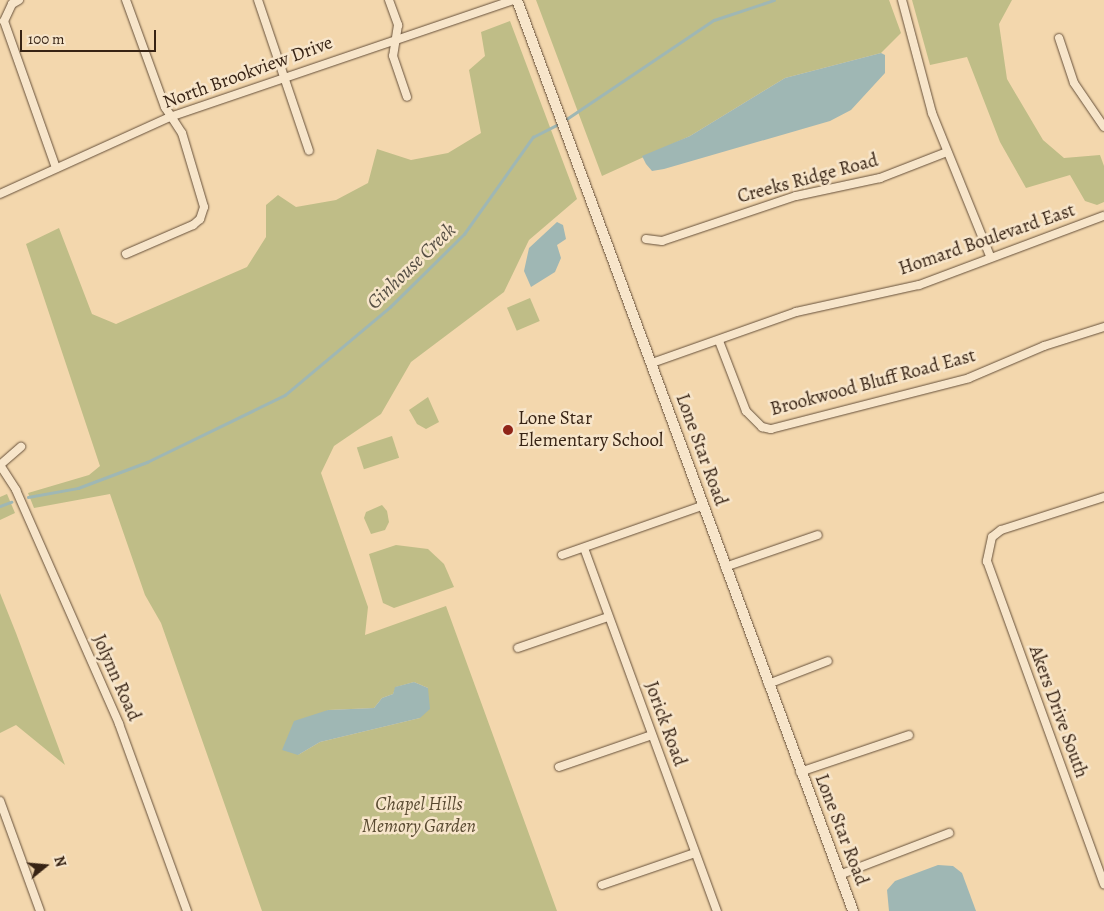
<!DOCTYPE html>
<html>
<head>
<meta charset="utf-8">
<style>
	body { margin:0 }
	#map { position:relative; width:1104px; height:911px; overflow:hidden; background:#f3d7ad; font-family:Alegreya,serif }
	div>[style] { position:absolute }
	.green>* { inset:0; background:#bfbd87; transform-origin:0 0 }
	.water>* { inset:0; background:#9fb7b4 }
	.stream>* { height:2.5px; margin:-1.25px; padding:0 1.25px; transform-origin:1.25px; border-radius:1.25px; background:#9fb7b4 }
	.roads { filter:drop-shadow(0 0 1px #66503a) drop-shadow(0 0 1px #66503a) }
	.minor>* { height:8px; margin:-4px; padding:0 4px; transform-origin:4px; border-radius:4px; background:#f7e5ca }
	.tertiary>* { height:10px; margin:-5px; padding:0 5px; transform-origin:5px; border-radius:5px; background:#f7e5ca }
	.dots>* { width:14px; height:14px; translate:-50% -50%; box-sizing:border-box; border:2px solid #f7e5ca; border-radius:50% }
	span { translate:-50% -50%; white-space:nowrap; text-align:center; line-height:1.15; -webkit-text-stroke:5px #f7e5ca; paint-order:stroke }
	.street-label { font-size:19px; color:#372314 }
	.poi-label { font-size:19px; color:#372314 }
	.left { translate:0 -50%; text-align:left }
	.park-label { font-size:19px; color:#594a31; font-style:italic }
	.water-label { font-size:20px; color:#564f44; font-style:italic }
	.north { position:absolute; left:20px; top:841px; width:50px; height:50px; -webkit-text-stroke:4px #f7e5ca; paint-order:stroke; rotate:73deg; font-size:14px; font-weight:700; line-height:20px; text-align:center; color:#372314 }
	.north::after { content:''; display:block; margin:auto; width:18px; height:22px; background:#372314; clip-path:polygon(50% 0,100% 100%,50% 72%,0 100%) }
	.scale { position:absolute; left:20px; top:30px; width:136px; height:22px; box-sizing:border-box; border:2px solid #372314; border-top:0; padding-left:6px; font-size:15px; line-height:18px; white-space:nowrap; color:#372314; -webkit-text-stroke:4px #f7e5ca; paint-order:stroke }
</style>
</head>
<body>
<div id="map">
	<div class="green">
		<div style="clip-path:polygon(536px 0,889px 0,901px 33px,881px 53px,785px 78px,690px 136px,602px 176px)"></div>
		<div style="clip-path:polygon(912px 0,1012px 0,999px 24px,1007px 79px,1043px 140px,1064px 158px,1100px 155px,1104px 166px,1104px 202px,1097px 205px,1085px 201px,1070px 175px,1026px 188px,1000px 142px,967px 57px,930px 65px)"></div>
		<div style="clip-path:polygon(evenodd,510px 21px,577px 199px,529px 240px,504px 292px,411px 362px,381px 414px,334px 446px,321px 473px,368px 607px,365px 635px,446px 606px,557px 911px,262px 911px,161px 623px,145px 595px,110px 494px,34px 508px,28px 493px,89px 475px,100px 466px,26px 244px,59px 228px,92px 314px,116px 324px,247px 267px,266px 237px,266px 205px,278px 195px,296px 207px,336px 200px,368px 183px,377px 149px,411px 160px,448px 153px,481px 133px,469px 70px,485px 56px,481px 32px,510px 21px,414px 682px,428px 688px,420px 718px,320px 742px,298px 755px,328px 710px,374px 708px,382px 698px,393px 694px,396px 687px,414px 682px)"></div>
		<div style="left:530px;top:298px;width:25px;height:25px;rotate:67deg"></div>
		<div style="clip-path:polygon(428px 397px,439px 422px,426px 429px,417px 424px,409px 410px)"></div>
		<div style="left:392px;top:436px;width:23px;height:37px;rotate:72deg"></div>
		<div style="clip-path:polygon(7px 494px,15px 513px,0 520px,0 497px)"></div>
		<div style="clip-path:polygon(382px 505px,387px 511px,389px 522px,385px 530px,371px 534px,364px 518px,366px 512px)"></div>
		<div style="clip-path:polygon(396px 545px,428px 549px,444px 564px,454px 587px,394px 608px,383px 603px,369px 554px)"></div>
		<div style="clip-path:polygon(0 593px,16px 633px,65px 765px,16px 725px,0 733px)"></div>
	</div>
	<div class="water">
		<div style="clip-path:polygon(881px 53px,885px 55px,885px 73px,851px 110px,830px 121px,664px 169px,652px 171px,646px 164px,642px 156px,690px 136px,785px 78px)"></div>
		<div style="clip-path:polygon(557px 222px,563px 225px,566px 239px,557px 245px,561px 258px,555px 272px,531px 287px,524px 271px,529px 248px)"></div>
		<div style="clip-path:polygon(414px 682px,428px 688px,430px 709px,420px 718px,320px 742px,298px 755px,282px 750px,294px 721px,328px 710px,374px 708px,382px 698px,393px 694px,395px 687px)"></div>
		<div style="clip-path:polygon(938px 865px,953px 866px,962px 873px,976px 911px,889px 911px,887px 890px,895px 881px)"></div>
	</div>
	<div class="stream">
		<div style="left:565px;top:120px;width:179px;rotate:-33.9deg"></div>
		<div style="left:714px;top:20px;width:63px;rotate:-18.4deg"></div>
		<div style="left:28px;top:497px;width:51px;rotate:-10.2deg"></div>
		<div style="left:78px;top:488px;width:74px;rotate:-20.6deg"></div>
		<div style="left:147px;top:462px;width:153px;rotate:-25.9deg"></div>
		<div style="left:285px;top:395px;width:137px;rotate:-40deg"></div>
		<div style="left:390px;top:307px;width:104px;rotate:-44.6deg"></div>
		<div style="left:464px;top:234px;width:119px;rotate:-54.6deg"></div>
		<div style="left:533px;top:137px;width:30px;rotate:-27deg"></div>
		<div style="left:0;top:506px;width:12px;rotate:-20deg"></div>
	</div>
	<div class="roads">
		<div class="minor">
			<div style="left:19px;top:0;width:8px;rotate:150deg"></div>
			<div style="left:12px;top:4px;width:19px;rotate:115deg"></div>
			<div style="left:4px;top:21px;width:156px;rotate:70.5deg"></div>
			<div style="left:126px;top:0;width:114px;rotate:70deg"></div>
			<div style="left:165px;top:107px;width:31px;rotate:57deg"></div>
			<div style="left:182px;top:133px;width:77px;rotate:73.4deg"></div>
			<div style="left:204px;top:207px;width:13px;rotate:108deg"></div>
			<div style="left:200px;top:219px;width:9px;rotate:139deg"></div>
			<div style="left:193px;top:225px;width:73px;rotate:156.6deg"></div>
			<div style="left:258px;top:0;width:159px;rotate:71.3deg"></div>
			<div style="left:389px;top:0;width:27px;rotate:70deg"></div>
			<div style="left:398px;top:25px;width:31px;rotate:99deg"></div>
			<div style="left:393px;top:56px;width:43px;rotate:71.1deg"></div>
			<div style="left:902px;top:0;width:117px;rotate:75.1deg"></div>
			<div style="left:932px;top:113px;width:154px;rotate:67.9deg"></div>
			<div style="left:1059px;top:38px;width:47px;rotate:71.6deg"></div>
			<div style="left:1074px;top:83px;width:53px;rotate:55.7deg"></div>
			<div style="left:0;top:194px;width:187px;rotate:-24.4deg"></div>
			<div style="left:170px;top:117px;width:362px;rotate:-18.8deg"></div>
			<div style="left:646px;top:239px;width:16px;rotate:7deg"></div>
			<div style="left:662px;top:241px;width:141px;rotate:-18.6deg"></div>
			<div style="left:796px;top:196px;width:86px;rotate:-12.1deg"></div>
			<div style="left:880px;top:178px;width:72px;rotate:-21.2deg"></div>
			<div style="left:719px;top:341px;width:75px;rotate:68.9deg"></div>
			<div style="left:746px;top:411px;width:23px;rotate:45deg"></div>
			<div style="left:762px;top:427px;width:9px;rotate:13deg"></div>
			<div style="left:771px;top:429px;width:204px;rotate:-14.4deg"></div>
			<div style="left:969px;top:378px;width:82px;rotate:-23.1deg"></div>
			<div style="left:1044px;top:346px;width:63px;rotate:-17.6deg"></div>
			<div style="left:652px;top:363px;width:153px;rotate:-19.5deg"></div>
			<div style="left:796px;top:312px;width:126px;rotate:-12.4deg"></div>
			<div style="left:919px;top:285px;width:197px;rotate:-20.5deg"></div>
			<div style="left:0;top:465px;width:30px;rotate:57deg"></div>
			<div style="left:16px;top:490px;width:256px;rotate:66.2deg"></div>
			<div style="left:119px;top:724px;width:199px;rotate:70deg"></div>
			<div style="left:0;top:465px;width:28px;rotate:-41deg"></div>
			<div style="left:1104px;top:497px;width:108px;rotate:162.2deg"></div>
			<div style="left:1001px;top:530px;width:11px;rotate:142deg"></div>
			<div style="left:992px;top:537px;width:25px;rotate:102deg"></div>
			<div style="left:987px;top:561px;width:344px;rotate:70.1deg"></div>
			<div style="left:584px;top:548px;width:387px;rotate:69.9deg"></div>
			<div style="left:562px;top:555px;width:148px;rotate:-19.3deg"></div>
			<div style="left:725px;top:567px;width:98px;rotate:-19deg"></div>
			<div style="left:518px;top:648px;width:95px;rotate:-19deg"></div>
			<div style="left:768px;top:684px;width:64px;rotate:-21deg"></div>
			<div style="left:559px;top:767px;width:98px;rotate:-19deg"></div>
			<div style="left:800px;top:772px;width:115px;rotate:-18.7deg"></div>
			<div style="left:0;top:801px;width:117px;rotate:70deg"></div>
			<div style="left:839px;top:875px;width:118px;rotate:-20.9deg"></div>
			<div style="left:602px;top:885px;width:98px;rotate:-19deg"></div>
		</div>
		<div class="tertiary">
			<div style="left:517px;top:0;width:971px;rotate:69.75deg"></div>
		</div>
	</div>
	<div class="dots">
		<div style="left:508px;top:430px;background:#8f2418"></div>
	</div>
	<div class="street-label">
		<span style="left:248px;top:73px;rotate:-20deg">North Brookview Drive</span>
		<span style="left:808px;top:179px;rotate:-15deg">Creeks Ridge Road</span>
		<span style="left:987px;top:240px;rotate:-19deg">Homard Boulevard East</span>
		<span style="left:873px;top:383px;rotate:-15deg">Brookwood Bluff Road East</span>
		<span style="left:701px;top:450px;rotate:70deg">Lone Star Road</span>
		<span style="left:116px;top:678px;rotate:66deg">Jolynn Road</span>
		<span style="left:1058px;top:712px;rotate:70deg">Akers Drive South</span>
		<span style="left:665px;top:724px;rotate:70deg">Jorick Road</span>
		<span style="left:841px;top:830px;rotate:69deg">Lone Star Road</span>
	</div>
	<div class="poi-label">
		<span class="left" style="left:518px;top:430px">Lone Star<br>Elementary School</span>
	</div>
	<div class="park-label">
		<span style="left:419px;top:816px">Chapel Hills<br>Memory Garden</span>
	</div>
	<div class="water-label">
		<span style="left:411px;top:266px;rotate:-44deg">Ginhouse Creek</span>
	</div>
	<div class="north">N</div>
	<div class="scale">100 m</div>
</div>
</body>
</html>
